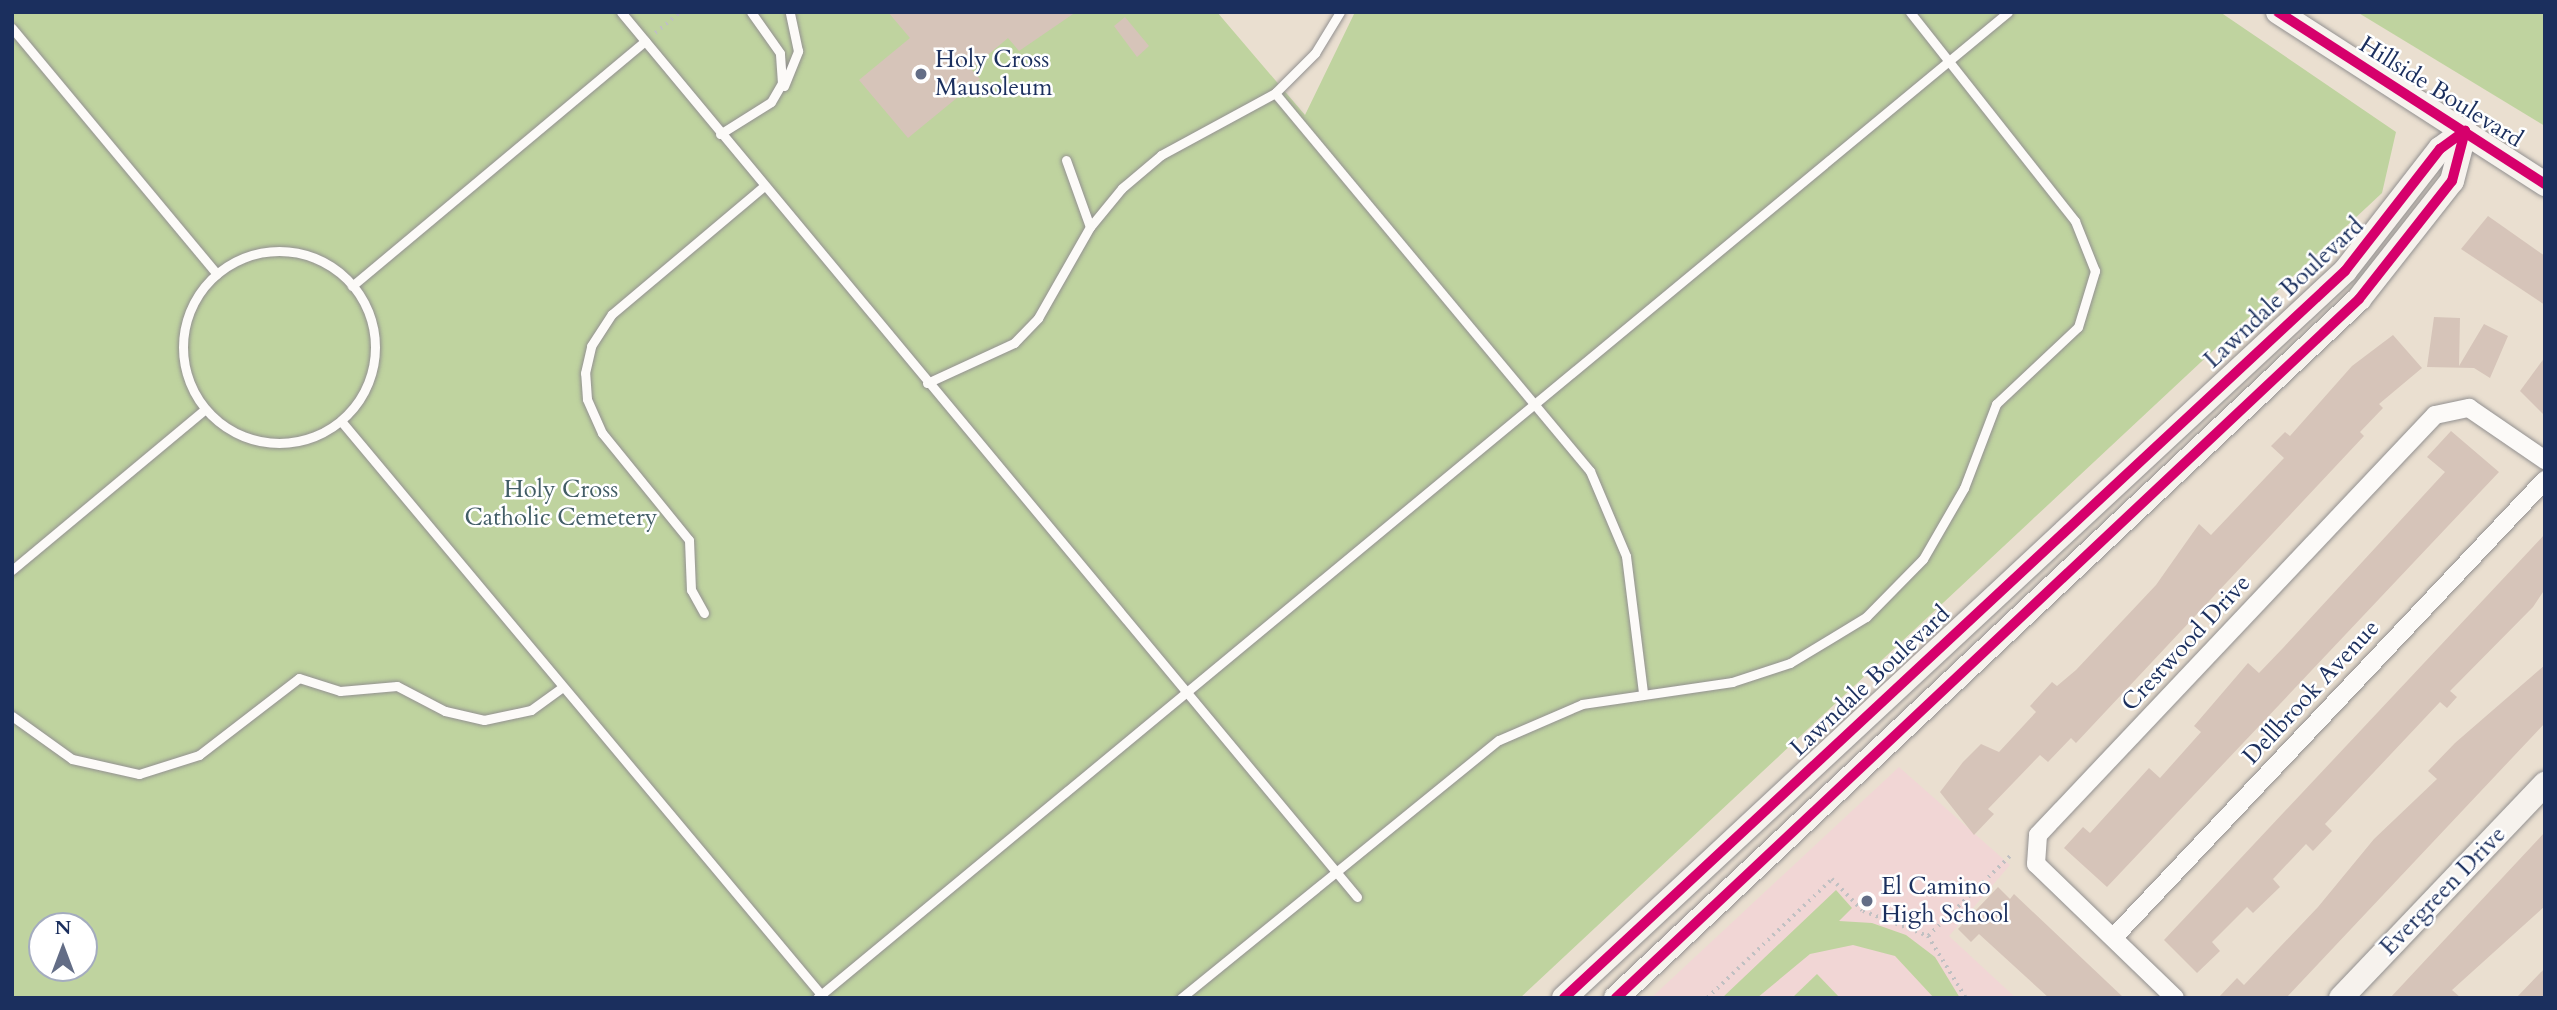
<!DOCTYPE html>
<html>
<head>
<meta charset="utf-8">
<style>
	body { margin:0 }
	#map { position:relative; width:2557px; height:1010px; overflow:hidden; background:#eadfd0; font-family:Cardo,serif }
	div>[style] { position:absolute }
	.built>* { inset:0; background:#f1d6d5 }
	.green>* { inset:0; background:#bfd39f }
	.building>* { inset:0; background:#d6c4b9 }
	.path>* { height:3.5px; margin-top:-1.75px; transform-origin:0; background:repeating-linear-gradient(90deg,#c0c0c2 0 2px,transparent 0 7px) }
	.roads { filter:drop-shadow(0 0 2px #939191) drop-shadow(0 0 2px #939191) }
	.lane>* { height:9px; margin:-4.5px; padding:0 4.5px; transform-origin:4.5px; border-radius:4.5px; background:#fcfaf8 }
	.lane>.ring { margin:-4.5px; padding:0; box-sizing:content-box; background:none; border:9px solid #fcfaf8; border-radius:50% }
	.street>* { height:18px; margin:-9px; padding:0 9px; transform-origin:9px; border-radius:9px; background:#fcfaf8 }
	.secondary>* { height:24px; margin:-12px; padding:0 12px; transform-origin:12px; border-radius:12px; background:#f6f2ed }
	.cycleway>* { height:10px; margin:-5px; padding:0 5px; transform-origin:5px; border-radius:5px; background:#d6006c }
	.dots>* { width:19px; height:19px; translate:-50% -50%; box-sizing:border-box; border:4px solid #fff; border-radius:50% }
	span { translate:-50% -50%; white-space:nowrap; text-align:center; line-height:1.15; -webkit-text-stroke:5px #fff; paint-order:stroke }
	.poi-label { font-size:24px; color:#1b2f5e }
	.left { translate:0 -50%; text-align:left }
	.street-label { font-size:24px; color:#1b2f5e }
	.park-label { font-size:24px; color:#425d66 }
	.frame { position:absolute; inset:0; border:14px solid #1b2f5e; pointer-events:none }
	.north { position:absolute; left:28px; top:912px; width:70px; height:70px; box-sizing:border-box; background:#fff; border:2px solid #a4acbf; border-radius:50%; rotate:0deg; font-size:19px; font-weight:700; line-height:28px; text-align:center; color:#1b2f5e }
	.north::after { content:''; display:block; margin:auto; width:24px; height:32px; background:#636d86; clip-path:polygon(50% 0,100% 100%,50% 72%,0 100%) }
</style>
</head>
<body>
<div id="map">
	<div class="built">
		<div style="clip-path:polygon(1899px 767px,2010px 865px,1949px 936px,2016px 998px,1651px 998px)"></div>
	</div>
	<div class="green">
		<div style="clip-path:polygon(evenodd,12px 12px,1217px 12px,1305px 115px,1355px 12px,2220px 12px,2396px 132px,2382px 193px,1520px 998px,12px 998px,12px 12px,42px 926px,84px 926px,84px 968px,42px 968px,42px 926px)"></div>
		<div style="clip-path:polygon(2357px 12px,2545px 12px,2545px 126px)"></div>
		<div style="clip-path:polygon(1836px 890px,1852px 908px,1839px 921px,1872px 923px,1906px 935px,1935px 957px,1960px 998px,1934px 998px,1895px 956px,1853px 945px,1810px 954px,1757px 998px,1722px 998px)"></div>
		<div style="clip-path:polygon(1817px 974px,1840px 998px,1792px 998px)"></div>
	</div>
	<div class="building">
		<div style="clip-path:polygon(888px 12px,1076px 12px,1019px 51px,1008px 38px,971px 69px,980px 79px,908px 138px,859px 80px,910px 38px)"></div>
		<div style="clip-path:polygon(1125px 17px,1149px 46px,1137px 57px,1114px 26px)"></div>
		<div style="clip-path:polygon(2488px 216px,2545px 256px,2545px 305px,2461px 249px)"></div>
		<div style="clip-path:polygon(2434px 317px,2460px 318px,2459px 366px,2484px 324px,2508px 336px,2490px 378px,2474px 368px,2427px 367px)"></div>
		<div style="clip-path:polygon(2393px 335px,2422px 368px,2379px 404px,2383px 408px,2360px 432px,2364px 436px,2076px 743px,2071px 738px,2048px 762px,2040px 755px,1988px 809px,1994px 814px,1974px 835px,1940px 792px,1963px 762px,1981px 744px,1999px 752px,2036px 712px,2030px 706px,2052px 682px,2057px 686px,2076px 670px,2156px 585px,2199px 524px,2211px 535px,2284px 458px,2271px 446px,2285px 432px,2290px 436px,2352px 366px)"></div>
		<div style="clip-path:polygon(2545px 357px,2545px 416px,2520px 391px)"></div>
		<div style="clip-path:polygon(2451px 431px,2499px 472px,2107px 887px,2064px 848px,2083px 827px,2090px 833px,2149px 768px,2160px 778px,2201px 732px,2194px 726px,2248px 663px,2259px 673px,2283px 648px,2445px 472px,2427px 457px)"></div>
		<div style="clip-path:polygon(2545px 534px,2545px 589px,2533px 607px,2450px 691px,2457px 697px,2447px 708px,2440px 702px,2325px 824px,2332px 831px,2313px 851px,2306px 844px,2273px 879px,2280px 887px,2253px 913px,2247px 907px,2212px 942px,2220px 951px,2197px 973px,2164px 940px)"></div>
		<div style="clip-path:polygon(2545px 665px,2545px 723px,2286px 998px,2218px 998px,2237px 978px,2244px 985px,2318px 907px,2374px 839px,2437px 779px,2428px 771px,2455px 743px)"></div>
		<div style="clip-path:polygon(2545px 832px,2545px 906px,2452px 990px,2461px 998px,2390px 998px)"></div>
		<div style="clip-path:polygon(1998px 887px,2010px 899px,2014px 894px,2124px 998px,2049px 998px,1979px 934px,1971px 942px,1958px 929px)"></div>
		<div style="clip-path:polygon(2545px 968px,2545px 998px,2516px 998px)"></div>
	</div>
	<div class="path">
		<div style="left:655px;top:33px;width:33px;rotate:-40deg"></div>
		<div style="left:1928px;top:936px;width:116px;rotate:-44.3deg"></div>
		<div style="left:1707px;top:998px;width:173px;rotate:-43.6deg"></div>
		<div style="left:1832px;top:879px;width:45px;rotate:45.9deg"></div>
		<div style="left:1863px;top:911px;width:70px;rotate:21deg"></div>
		<div style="left:1928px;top:936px;width:73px;rotate:58.5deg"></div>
	</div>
	<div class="roads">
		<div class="lane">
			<div style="left:621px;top:12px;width:1151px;rotate:50.25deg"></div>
			<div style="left:12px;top:28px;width:320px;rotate:50.2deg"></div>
			<div style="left:784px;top:86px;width:38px;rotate:-68deg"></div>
			<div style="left:798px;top:51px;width:40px;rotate:-102deg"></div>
			<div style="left:1275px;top:93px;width:492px;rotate:50.2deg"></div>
			<div style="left:1590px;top:471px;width:92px;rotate:67deg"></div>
			<div style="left:1626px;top:556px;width:137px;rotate:82.9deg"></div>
			<div style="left:720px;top:134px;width:60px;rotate:-32.1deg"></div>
			<div style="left:771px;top:102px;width:22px;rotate:-60deg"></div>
			<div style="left:782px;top:83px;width:30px;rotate:-94deg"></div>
			<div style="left:780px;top:53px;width:50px;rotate:-125.3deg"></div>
			<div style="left:1066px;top:160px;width:71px;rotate:70.3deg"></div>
			<div class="ring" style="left:183px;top:251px;width:183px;height:183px"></div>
			<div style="left:352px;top:286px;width:382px;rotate:-39.9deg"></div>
			<div style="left:927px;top:383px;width:96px;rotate:-24.7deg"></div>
			<div style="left:1014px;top:343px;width:35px;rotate:-46deg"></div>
			<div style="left:1038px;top:318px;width:105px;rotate:-60.3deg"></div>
			<div style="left:1090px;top:227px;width:50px;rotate:-50.6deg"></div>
			<div style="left:1122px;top:188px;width:51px;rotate:-40.2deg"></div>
			<div style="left:1161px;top:155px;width:130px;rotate:-28.5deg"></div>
			<div style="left:1275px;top:93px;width:57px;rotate:-45deg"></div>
			<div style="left:1315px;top:53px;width:48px;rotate:-58.6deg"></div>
			<div style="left:341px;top:421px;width:752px;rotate:50.07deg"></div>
			<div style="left:12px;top:570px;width:251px;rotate:-39.8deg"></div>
			<div style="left:704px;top:613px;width:26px;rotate:-119deg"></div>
			<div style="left:691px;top:590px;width:50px;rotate:-92.3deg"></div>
			<div style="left:689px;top:540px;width:138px;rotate:-129.1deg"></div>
			<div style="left:602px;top:433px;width:37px;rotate:-114deg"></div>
			<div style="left:587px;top:399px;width:26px;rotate:-94deg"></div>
			<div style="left:585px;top:373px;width:28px;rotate:-77deg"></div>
			<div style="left:591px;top:346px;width:38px;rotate:-57deg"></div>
			<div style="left:612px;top:314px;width:197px;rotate:-40.1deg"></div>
			<div style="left:12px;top:716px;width:74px;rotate:35.6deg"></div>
			<div style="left:72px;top:759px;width:69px;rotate:12.6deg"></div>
			<div style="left:139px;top:774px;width:63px;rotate:-17.6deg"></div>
			<div style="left:199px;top:755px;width:126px;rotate:-37.6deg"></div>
			<div style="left:299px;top:678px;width:43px;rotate:17.6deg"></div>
			<div style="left:340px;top:691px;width:57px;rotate:-5deg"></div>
			<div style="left:397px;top:686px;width:54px;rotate:27.5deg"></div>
			<div style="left:445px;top:711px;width:40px;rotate:13deg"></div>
			<div style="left:484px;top:720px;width:48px;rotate:-12deg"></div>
			<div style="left:531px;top:710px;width:39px;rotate:-36deg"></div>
			<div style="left:817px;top:998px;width:1546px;rotate:-39.62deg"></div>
			<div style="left:1181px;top:998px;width:409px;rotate:-39.1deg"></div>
			<div style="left:1499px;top:740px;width:90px;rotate:-23.4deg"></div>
			<div style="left:1582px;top:704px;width:152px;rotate:-8.3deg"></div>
			<div style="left:1732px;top:682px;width:61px;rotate:-18.1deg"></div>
			<div style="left:1790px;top:663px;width:89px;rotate:-31.2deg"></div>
			<div style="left:1866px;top:617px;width:81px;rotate:-45.5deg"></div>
			<div style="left:1923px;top:559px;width:82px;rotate:-60deg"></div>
			<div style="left:1964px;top:488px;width:90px;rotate:-69.1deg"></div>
			<div style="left:1996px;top:404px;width:112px;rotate:-43.2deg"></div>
			<div style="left:2078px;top:327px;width:59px;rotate:-73.1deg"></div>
			<div style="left:2095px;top:271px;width:54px;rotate:-111.8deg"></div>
			<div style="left:2075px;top:221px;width:266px;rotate:-128.3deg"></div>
		</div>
		<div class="street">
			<div style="left:2113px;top:938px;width:630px;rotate:-46.67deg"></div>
			<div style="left:2175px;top:998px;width:193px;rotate:-136deg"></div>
			<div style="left:2036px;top:864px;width:29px;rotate:-86deg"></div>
			<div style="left:2038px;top:835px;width:578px;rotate:-46.61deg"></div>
			<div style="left:2435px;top:415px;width:35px;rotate:-12deg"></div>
			<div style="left:2469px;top:408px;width:92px;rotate:34.4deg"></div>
		</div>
		<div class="secondary">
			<div style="left:2278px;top:12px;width:318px;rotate:32.8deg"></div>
			<div style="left:1564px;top:998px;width:1067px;rotate:-42.95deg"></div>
			<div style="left:2345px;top:271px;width:155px;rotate:-52.1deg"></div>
			<div style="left:2440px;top:149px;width:31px;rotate:-36deg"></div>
			<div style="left:1616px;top:998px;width:1020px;rotate:-43.25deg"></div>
			<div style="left:2359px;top:299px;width:150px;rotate:-51.8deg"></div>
			<div style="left:2452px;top:181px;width:52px;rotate:-75.4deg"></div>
			<div style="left:2341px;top:998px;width:296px;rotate:-46.4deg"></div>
		</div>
	</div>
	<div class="cycleway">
		<div style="left:2278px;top:12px;width:318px;rotate:32.8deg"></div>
		<div style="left:1564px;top:998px;width:1067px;rotate:-42.95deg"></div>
		<div style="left:2345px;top:271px;width:155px;rotate:-52.1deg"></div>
		<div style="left:2440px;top:149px;width:31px;rotate:-36deg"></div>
		<div style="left:1616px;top:998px;width:1020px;rotate:-43.25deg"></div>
		<div style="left:2359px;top:299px;width:150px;rotate:-51.8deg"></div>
		<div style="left:2452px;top:181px;width:52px;rotate:-75.4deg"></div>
	</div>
	<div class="dots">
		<div style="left:921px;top:74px;background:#636d86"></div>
		<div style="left:1867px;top:901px;background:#636d86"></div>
	</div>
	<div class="poi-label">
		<span class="left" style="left:935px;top:74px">Holy Cross<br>Mausoleum</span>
		<span class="left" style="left:1881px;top:901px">El Camino<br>High School</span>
	</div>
	<div class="street-label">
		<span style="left:2441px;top:92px;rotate:32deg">Hillside Boulevard</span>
		<span style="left:2284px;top:293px;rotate:-43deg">Lawndale Boulevard</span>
		<span style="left:2186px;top:643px;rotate:-47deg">Crestwood Drive</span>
		<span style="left:1870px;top:681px;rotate:-43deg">Lawndale Boulevard</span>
		<span style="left:2311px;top:692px;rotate:-47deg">Dellbrook Avenue</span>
		<span style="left:2443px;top:891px;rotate:-46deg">Evergreen Drive</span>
	</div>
	<div class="park-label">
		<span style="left:561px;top:504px">Holy Cross<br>Catholic Cemetery</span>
	</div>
	<div class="frame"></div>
	<div class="north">N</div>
</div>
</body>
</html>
